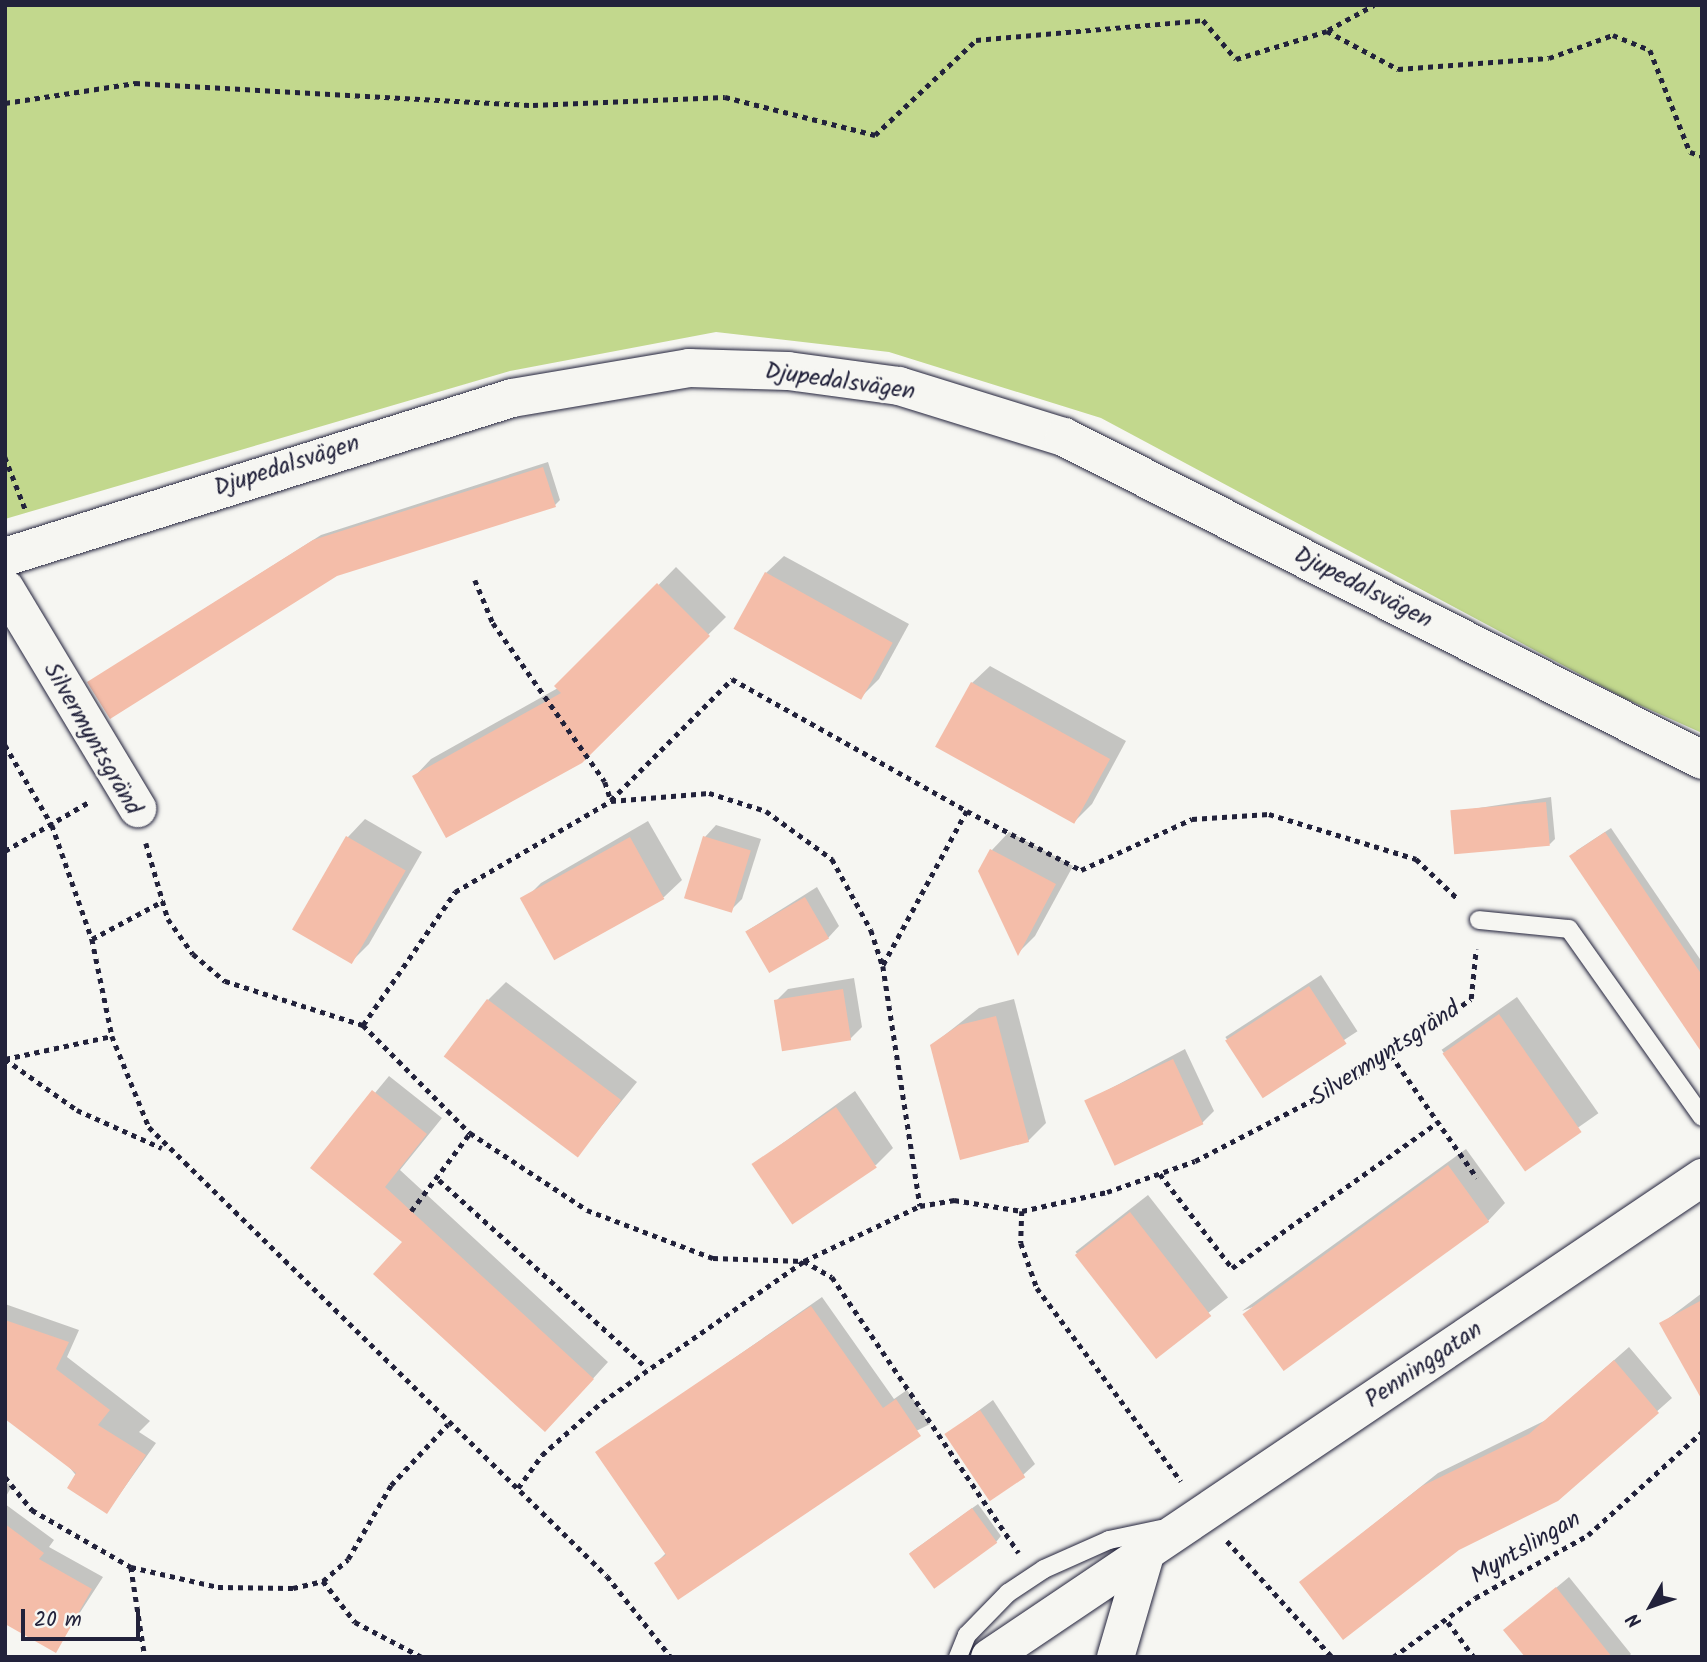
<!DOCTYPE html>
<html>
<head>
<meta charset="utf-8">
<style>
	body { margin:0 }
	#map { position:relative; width:1707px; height:1662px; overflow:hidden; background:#f6f6f2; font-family:Kalam,sans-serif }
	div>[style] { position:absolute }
	.green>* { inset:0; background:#c2d88d }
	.shadow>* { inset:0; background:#0003; transform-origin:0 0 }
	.building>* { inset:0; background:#f4bda9; transform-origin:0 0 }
	.path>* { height:4.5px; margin-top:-2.25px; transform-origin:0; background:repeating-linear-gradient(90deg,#22223b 0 5px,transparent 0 10px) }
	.roads { filter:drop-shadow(0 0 2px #22223b) drop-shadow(0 0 2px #22223b) }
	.lane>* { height:18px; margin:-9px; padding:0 9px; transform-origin:9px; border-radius:9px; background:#f6f6f2 }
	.street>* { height:37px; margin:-18.5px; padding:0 18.5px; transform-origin:18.5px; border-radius:18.5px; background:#f6f6f2 }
	.secondary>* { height:38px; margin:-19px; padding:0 19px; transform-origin:19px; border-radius:19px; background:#f6f6f2 }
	span { translate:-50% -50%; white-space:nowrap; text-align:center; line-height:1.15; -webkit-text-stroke:5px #f6f6f2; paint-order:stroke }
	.street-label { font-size:24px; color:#22223b }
	.frame { position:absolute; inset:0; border:7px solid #22223b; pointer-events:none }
	.north { position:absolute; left:1616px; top:1571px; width:70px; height:70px; -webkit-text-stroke:5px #f6f6f2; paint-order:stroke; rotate:230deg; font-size:19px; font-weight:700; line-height:28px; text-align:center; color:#22223b }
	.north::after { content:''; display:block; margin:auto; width:24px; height:32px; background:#22223b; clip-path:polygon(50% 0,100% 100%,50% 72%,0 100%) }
	.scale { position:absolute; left:21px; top:1609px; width:119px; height:32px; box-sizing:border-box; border:4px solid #22223b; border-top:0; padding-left:9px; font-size:21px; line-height:24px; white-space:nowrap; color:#22223b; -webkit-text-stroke:5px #f6f6f2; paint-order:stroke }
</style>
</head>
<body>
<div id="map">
	<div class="green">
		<div style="clip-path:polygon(5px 5px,1702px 5px,1702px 733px,1626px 699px,1101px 418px,889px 352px,716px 332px,510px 371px,5px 519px)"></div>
	</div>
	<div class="shadow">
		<div style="clip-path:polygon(548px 462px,560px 500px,555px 505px,336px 574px,89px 682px,321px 535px)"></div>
		<div style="clip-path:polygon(784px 556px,909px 624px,879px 679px,862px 696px,766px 573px)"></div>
		<div style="clip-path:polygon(676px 567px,726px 617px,581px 761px,414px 777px,431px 759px,558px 688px)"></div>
		<div style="clip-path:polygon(990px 666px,1126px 741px,1092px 804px,1074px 822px,972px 683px)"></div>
		<div style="clip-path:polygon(1551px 797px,1555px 839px,1550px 844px,1453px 812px)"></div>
		<div style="clip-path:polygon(365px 819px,422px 852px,369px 944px,352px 961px,294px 928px,348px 837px)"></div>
		<div style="clip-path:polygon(648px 821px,682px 880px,664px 897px,523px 901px,541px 883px)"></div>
		<div style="clip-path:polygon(716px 825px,761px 839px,742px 899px,730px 911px,705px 837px)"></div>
		<div style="clip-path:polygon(1611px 828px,1702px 962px,1702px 1050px,1576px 851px)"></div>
		<div style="clip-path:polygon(1009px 832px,1073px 866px,1035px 936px,1018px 953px,992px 850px)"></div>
		<div style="clip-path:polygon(817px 887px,839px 926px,828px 938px,747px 931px)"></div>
		<div style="left:1321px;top:975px;width:67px;height:114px;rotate:57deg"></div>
		<div style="clip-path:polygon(854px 978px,862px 1027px,850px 1039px,776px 1001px,788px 989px)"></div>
		<div style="clip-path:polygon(506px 982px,637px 1082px,578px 1155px,488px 1000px)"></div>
		<div style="left:1517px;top:997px;width:142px;height:92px;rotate:55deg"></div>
		<div style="clip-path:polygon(1014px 999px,1046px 1123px,1028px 1141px,932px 1045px,979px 1008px)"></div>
		<div style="clip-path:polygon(1185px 1049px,1214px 1111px,1202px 1123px,1087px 1101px)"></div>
		<div style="clip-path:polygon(389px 1076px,442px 1118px,400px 1170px,608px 1362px,561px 1414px,405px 1241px,313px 1168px)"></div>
		<div style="clip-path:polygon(855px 1091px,893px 1148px,876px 1165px,754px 1164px)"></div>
		<div style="clip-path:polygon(1466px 1149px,1505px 1203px,1488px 1221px,1242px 1311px)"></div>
		<div style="left:1148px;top:1195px;width:130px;height:92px;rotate:52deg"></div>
		<div style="clip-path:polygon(1702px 1293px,1702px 1381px,1661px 1324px)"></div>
		<div style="clip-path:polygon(822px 1297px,894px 1399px,907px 1390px,930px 1424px,656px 1563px,667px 1552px,598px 1453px)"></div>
		<div style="clip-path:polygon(5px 1304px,79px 1330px,67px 1357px,150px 1421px,139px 1432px,156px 1443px,107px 1512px,5px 1391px)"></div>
		<div style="clip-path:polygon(1629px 1347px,1672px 1398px,1557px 1500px,1301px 1582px,1438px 1473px,1546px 1420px)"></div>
		<div style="clip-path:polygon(993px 1400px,1035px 1464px,1023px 1475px,947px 1434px)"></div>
		<div style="clip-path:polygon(5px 1482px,12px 1486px,5px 1498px)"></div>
		<div style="clip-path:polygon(5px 1504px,54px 1540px,49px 1547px,103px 1577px,55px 1651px,5px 1616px)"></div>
		<div style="clip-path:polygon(978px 1504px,1001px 1536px,996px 1542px,910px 1553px)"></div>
		<div style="clip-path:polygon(1569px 1577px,1631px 1654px,1628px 1657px,1527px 1657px,1506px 1630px)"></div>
	</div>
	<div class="building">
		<div style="clip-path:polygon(543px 467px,556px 507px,337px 576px,110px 719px,87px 682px,313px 540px)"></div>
		<div style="left:765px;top:572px;width:146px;height:65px;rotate:29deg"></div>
		<div style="clip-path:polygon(657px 583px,710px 636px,582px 763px,446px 838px,412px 776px,561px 693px,554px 686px)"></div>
		<div style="left:971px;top:682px;width:159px;height:74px;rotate:29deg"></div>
		<div style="left:1546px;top:802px;width:44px;height:96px;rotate:85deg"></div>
		<div style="clip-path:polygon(1605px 832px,1702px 975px,1702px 1053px,1569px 856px)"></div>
		<div style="left:346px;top:836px;width:69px;height:108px;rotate:30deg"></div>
		<div style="left:703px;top:836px;width:50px;height:65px;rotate:17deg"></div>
		<div style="left:630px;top:837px;width:71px;height:126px;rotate:61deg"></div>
		<div style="clip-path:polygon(990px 849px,1056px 884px,1018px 956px,978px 871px)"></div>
		<div style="left:805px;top:897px;width:48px;height:69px;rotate:60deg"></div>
		<div style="left:1309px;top:986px;width:69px;height:100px;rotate:57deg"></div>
		<div style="left:843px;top:989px;width:52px;height:70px;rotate:81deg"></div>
		<div style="left:487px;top:999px;width:168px;height:72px;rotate:37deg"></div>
		<div style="left:1499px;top:1014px;width:144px;height:69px;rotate:55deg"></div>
		<div style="clip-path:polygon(996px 1016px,1029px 1142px,960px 1160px,930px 1045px,959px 1025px)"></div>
		<div style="left:1173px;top:1059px;width:72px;height:98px;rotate:65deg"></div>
		<div style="clip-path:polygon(372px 1090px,427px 1134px,385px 1187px,594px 1379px,545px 1432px,373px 1274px,402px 1242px,310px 1168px)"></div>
		<div style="left:836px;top:1107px;width:73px;height:102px;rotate:56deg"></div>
		<div style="left:1448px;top:1165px;width:70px;height:254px;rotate:54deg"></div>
		<div style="left:1130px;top:1212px;width:132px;height:70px;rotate:52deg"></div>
		<div style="clip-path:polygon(1702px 1300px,1702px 1400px,1659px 1323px)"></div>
		<div style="clip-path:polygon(811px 1306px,883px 1408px,896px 1399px,921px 1436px,678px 1600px,654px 1563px,666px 1555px,595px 1452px)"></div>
		<div style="clip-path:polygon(5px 1320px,69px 1342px,56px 1369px,110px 1410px,98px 1425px,146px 1455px,107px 1514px,67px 1488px,76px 1473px,5px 1419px)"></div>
		<div style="clip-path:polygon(1614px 1360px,1659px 1413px,1558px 1501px,1459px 1550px,1343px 1640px,1299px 1582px,1422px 1486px,1529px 1434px)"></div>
		<div style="left:980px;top:1410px;width:81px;height:43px;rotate:56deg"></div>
		<div style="left:972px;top:1508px;width:43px;height:78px;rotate:54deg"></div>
		<div style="clip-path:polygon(5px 1524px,44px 1553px,39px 1559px,92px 1589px,56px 1653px,5px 1624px)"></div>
		<div style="clip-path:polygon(1556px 1587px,1612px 1657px,1525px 1657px,1503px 1630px)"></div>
	</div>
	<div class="path">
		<div style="left:1328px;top:30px;width:52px;rotate:-28.5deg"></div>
		<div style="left:5px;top:103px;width:132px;rotate:-8.7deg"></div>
		<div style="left:135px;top:83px;width:399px;rotate:3.2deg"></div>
		<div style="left:533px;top:105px;width:192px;rotate:-2.4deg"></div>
		<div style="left:725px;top:97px;width:155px;rotate:14.2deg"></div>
		<div style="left:875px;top:135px;width:139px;rotate:-43.2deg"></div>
		<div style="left:976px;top:40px;width:228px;rotate:-5deg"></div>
		<div style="left:1203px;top:20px;width:51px;rotate:49.8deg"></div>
		<div style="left:1236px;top:59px;width:95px;rotate:-17.1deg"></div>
		<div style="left:1327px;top:31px;width:81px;rotate:28.2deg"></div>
		<div style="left:1398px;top:69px;width:151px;rotate:-4.2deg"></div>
		<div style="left:1549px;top:58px;width:68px;rotate:-19.8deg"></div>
		<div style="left:1613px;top:35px;width:40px;rotate:22deg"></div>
		<div style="left:1650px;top:50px;width:110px;rotate:68.6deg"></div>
		<div style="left:1690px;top:152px;width:13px;rotate:18deg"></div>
		<div style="left:5px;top:457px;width:58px;rotate:68.7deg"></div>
		<div style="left:475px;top:580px;width:47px;rotate:67.3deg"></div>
		<div style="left:493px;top:623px;width:194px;rotate:54.8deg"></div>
		<div style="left:605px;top:782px;width:19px;rotate:72deg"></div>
		<div style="left:5px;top:745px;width:93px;rotate:59.6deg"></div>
		<div style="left:52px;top:825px;width:121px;rotate:70.7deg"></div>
		<div style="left:92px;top:939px;width:99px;rotate:78.3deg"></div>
		<div style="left:112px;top:1036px;width:98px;rotate:67.9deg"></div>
		<div style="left:149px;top:1127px;width:641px;rotate:44.43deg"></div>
		<div style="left:607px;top:1576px;width:103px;rotate:51.7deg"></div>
		<div style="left:611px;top:800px;width:171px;rotate:-45deg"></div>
		<div style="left:732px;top:679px;width:270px;rotate:29.3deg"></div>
		<div style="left:967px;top:811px;width:176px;rotate:118.5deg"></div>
		<div style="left:967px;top:811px;width:128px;rotate:27.4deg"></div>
		<div style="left:1081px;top:870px;width:122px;rotate:-24.7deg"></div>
		<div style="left:1192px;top:819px;width:77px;rotate:-3.7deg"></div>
		<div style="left:1269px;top:814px;width:154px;rotate:17deg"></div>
		<div style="left:1416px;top:859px;width:59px;rotate:43.6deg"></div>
		<div style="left:146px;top:843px;width:79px;rotate:73.9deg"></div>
		<div style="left:168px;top:919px;width:43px;rotate:54.5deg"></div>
		<div style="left:193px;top:954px;width:42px;rotate:40.2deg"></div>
		<div style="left:225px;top:981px;width:145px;rotate:17.7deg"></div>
		<div style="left:363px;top:1025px;width:162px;rotate:-55.3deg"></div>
		<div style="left:455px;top:892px;width:181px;rotate:-30.3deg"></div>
		<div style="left:611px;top:801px;width:98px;rotate:-4.7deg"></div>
		<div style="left:709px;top:793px;width:60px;rotate:17.5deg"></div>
		<div style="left:766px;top:811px;width:82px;rotate:36deg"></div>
		<div style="left:832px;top:859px;width:81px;rotate:61.2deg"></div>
		<div style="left:871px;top:930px;width:38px;rotate:72deg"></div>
		<div style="left:883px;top:966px;width:243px;rotate:81.2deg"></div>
		<div style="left:5px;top:851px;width:97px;rotate:-30.3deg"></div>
		<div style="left:92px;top:939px;width:81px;rotate:-28.2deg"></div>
		<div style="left:363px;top:1025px;width:152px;rotate:45.3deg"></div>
		<div style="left:470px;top:1133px;width:140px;rotate:33.3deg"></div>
		<div style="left:587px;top:1210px;width:135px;rotate:20.9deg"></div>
		<div style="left:713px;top:1258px;width:91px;rotate:1.9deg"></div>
		<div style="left:804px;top:1261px;width:32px;rotate:30deg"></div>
		<div style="left:832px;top:1277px;width:333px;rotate:55.9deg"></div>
		<div style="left:1391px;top:1055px;width:150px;rotate:55deg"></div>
		<div style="left:5px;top:1059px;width:88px;rotate:35.3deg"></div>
		<div style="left:77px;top:1110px;width:93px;rotate:24.1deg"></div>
		<div style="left:5px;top:1059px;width:109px;rotate:-12.1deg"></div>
		<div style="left:1160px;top:1174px;width:118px;rotate:52.5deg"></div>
		<div style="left:1232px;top:1268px;width:252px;rotate:-35.3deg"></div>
		<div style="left:439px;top:1180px;width:280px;rotate:42.1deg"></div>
		<div style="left:411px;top:1211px;width:98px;rotate:-52.9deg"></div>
		<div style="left:1022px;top:1211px;width:32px;rotate:92deg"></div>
		<div style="left:1021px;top:1243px;width:48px;rotate:70.4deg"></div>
		<div style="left:1037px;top:1288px;width:241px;rotate:53.3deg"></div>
		<div style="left:5px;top:1477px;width:43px;rotate:50.7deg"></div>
		<div style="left:32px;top:1510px;width:114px;rotate:29.9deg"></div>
		<div style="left:131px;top:1567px;width:89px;rotate:12.9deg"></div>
		<div style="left:218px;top:1587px;width:75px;rotate:0.8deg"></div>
		<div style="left:293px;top:1588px;width:31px;rotate:-13deg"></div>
		<div style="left:323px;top:1581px;width:33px;rotate:-41deg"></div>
		<div style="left:348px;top:1559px;width:86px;rotate:-59.8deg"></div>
		<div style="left:391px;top:1485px;width:83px;rotate:-46.9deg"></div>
		<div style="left:518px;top:1488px;width:41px;rotate:-54deg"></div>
		<div style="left:542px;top:1455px;width:80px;rotate:-41.5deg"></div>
		<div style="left:602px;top:1402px;width:246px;rotate:-34.9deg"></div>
		<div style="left:804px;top:1261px;width:128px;rotate:-25.4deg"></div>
		<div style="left:920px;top:1206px;width:35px;rotate:-10deg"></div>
		<div style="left:954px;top:1200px;width:69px;rotate:9.2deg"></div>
		<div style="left:1022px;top:1211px;width:87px;rotate:-12.6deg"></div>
		<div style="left:1107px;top:1192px;width:93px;rotate:-19.4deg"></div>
		<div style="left:1195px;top:1161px;width:189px;rotate:-27.4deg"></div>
		<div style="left:1363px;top:1074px;width:131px;rotate:-34.8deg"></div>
		<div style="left:1471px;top:999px;width:50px;rotate:-84.3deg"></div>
		<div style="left:1227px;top:1541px;width:156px;rotate:47.8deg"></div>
		<div style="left:131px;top:1567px;width:91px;rotate:81.2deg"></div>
		<div style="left:323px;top:1581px;width:52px;rotate:52deg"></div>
		<div style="left:355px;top:1622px;width:76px;rotate:27.6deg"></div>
		<div style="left:1448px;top:1622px;width:44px;rotate:53.4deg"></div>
		<div style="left:1393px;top:1657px;width:101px;rotate:-35.7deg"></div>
		<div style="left:1475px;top:1598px;width:129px;rotate:-29.1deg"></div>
		<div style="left:1588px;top:1535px;width:154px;rotate:-42.1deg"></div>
	</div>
	<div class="roads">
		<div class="lane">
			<div style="left:1479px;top:920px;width:90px;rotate:5.7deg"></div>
			<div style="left:1569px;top:929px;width:230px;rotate:54.7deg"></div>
			<div style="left:958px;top:1657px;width:24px;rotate:-68deg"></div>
			<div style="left:967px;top:1635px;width:59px;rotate:-45.7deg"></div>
			<div style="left:1008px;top:1593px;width:43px;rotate:-33.7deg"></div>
			<div style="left:1044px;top:1569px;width:71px;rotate:-24deg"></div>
			<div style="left:1109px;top:1540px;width:53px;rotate:-11.9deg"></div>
		</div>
		<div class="street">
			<div style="left:5px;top:588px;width:257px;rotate:59deg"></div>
			<div style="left:989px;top:1657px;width:860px;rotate:-33.95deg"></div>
			<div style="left:1115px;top:1657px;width:110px;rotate:-73.7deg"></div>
		</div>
		<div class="secondary">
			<div style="left:5px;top:557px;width:531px;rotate:-17.41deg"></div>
			<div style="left:512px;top:398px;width:180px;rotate:-9.6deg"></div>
			<div style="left:689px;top:368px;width:99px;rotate:1.7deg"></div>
			<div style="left:788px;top:371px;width:112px;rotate:7.7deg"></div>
			<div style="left:899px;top:386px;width:173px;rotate:17.2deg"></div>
			<div style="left:1064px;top:437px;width:715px;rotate:26.85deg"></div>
		</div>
	</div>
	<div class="street-label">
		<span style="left:840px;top:382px;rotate:8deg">Djupedalsvägen</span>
		<span style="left:287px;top:466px;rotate:-18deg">Djupedalsvägen</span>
		<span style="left:1363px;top:588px;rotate:27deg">Djupedalsvägen</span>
		<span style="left:92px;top:739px;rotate:60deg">Silvermyntsgränd</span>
		<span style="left:1386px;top:1054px;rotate:-33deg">Silvermyntsgränd</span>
		<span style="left:1424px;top:1365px;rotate:-34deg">Penninggatan</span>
		<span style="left:1526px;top:1548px;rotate:-30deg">Myntslingan</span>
	</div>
	<div class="frame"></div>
	<div class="north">N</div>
	<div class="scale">20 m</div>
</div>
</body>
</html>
